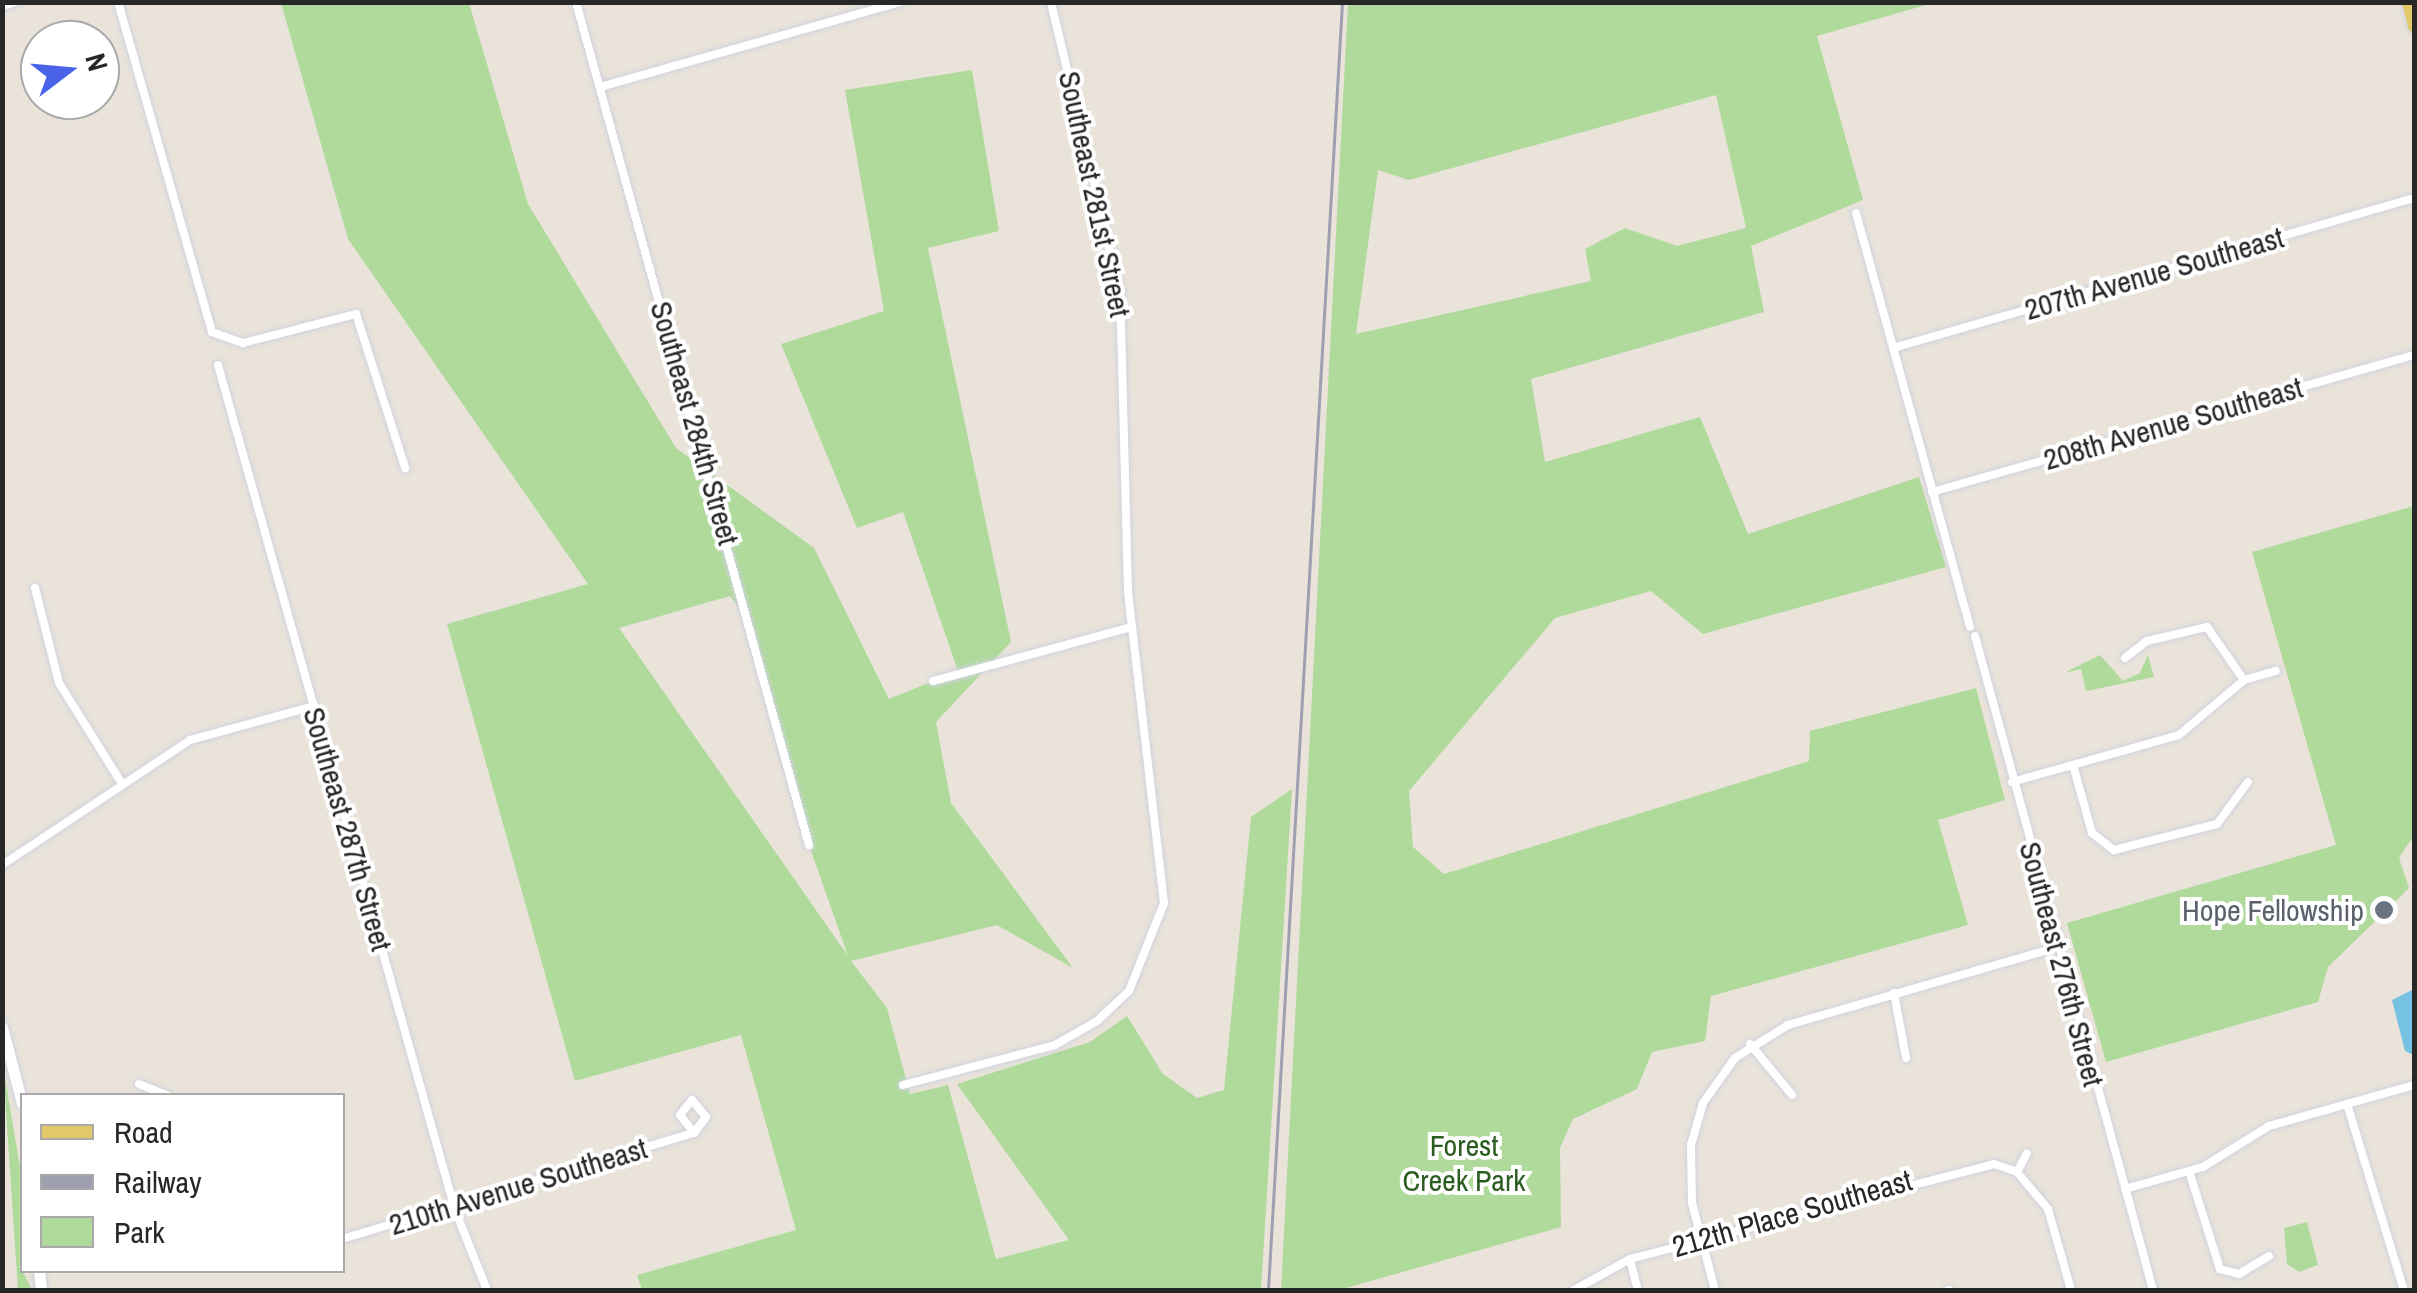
<!DOCTYPE html>
<html>
<head>
<meta charset="utf-8">
<style>
	body { margin:0 }
	#map { position:relative; width:2417px; height:1293px; overflow:hidden; background:#e9e3da; font-family:"Archivo Narrow",sans-serif }
	div>[style] { position:absolute }
	.green>* { inset:0; background:#afda9b }
	.water>* { inset:0; background:#76c2e2 }
	.roads { filter:drop-shadow(0 0 2px #d0d2df) drop-shadow(0 0 2px #d0d2df) }
	.street>* { height:8px; margin:-4px; padding:0 4px; transform-origin:4px; border-radius:4px; background:#fff }
	.secondary>* { height:11px; margin:-5.5px; padding:0 5.5px; transform-origin:5.5px; border-radius:5.5px; background:#fff }
	.primary>* { height:12px; margin:-6px; padding:0 6px; transform-origin:6px; border-radius:6px; background:#e2c866 }
	.rail>* { height:2.5px; margin:-1.25px; padding:0 1.25px; transform-origin:1.25px; border-radius:1.25px; background:#9ea0b0 }
	.dots>* { width:28px; height:28px; translate:-50% -50%; box-sizing:border-box; border:5px solid #fff; border-radius:50% }
	span { translate:-50% -50%; white-space:nowrap; text-align:center; line-height:1.15; -webkit-text-stroke:8px #fff; paint-order:stroke }
	.street-label { font-size:30px; color:#272727 }
	.worship-label { font-size:30px; color:#5b616d }
	.right { translate:-100% -50%; text-align:right }
	.park-label { font-size:30px; color:#2b5c20 }
	.frame { position:absolute; inset:0; border:5px solid #272727; pointer-events:none }
	.legend { position:absolute; left:20px; top:1093px; width:325px; height:180px; box-sizing:border-box; background:#fff; border:2px solid #a9a9a9; margin:0; padding:12px 18px; list-style:none; font-size:30px; color:#272727 }
	.legend li { display:flex; align-items:center; gap:20px; height:50px }
	.legend b { width:50px; border:2px solid #a9a9a9 }
	.north { position:absolute; left:20px; top:20px; width:100px; height:100px; box-sizing:border-box; background:#fff; border:2px solid #a9a9a9; border-radius:50%; rotate:74deg; font-size:28px; font-weight:700; line-height:40px; text-align:center; color:#272727 }
	.north::after { content:''; display:block; margin:auto; width:35px; height:45px; background:#4962e7; clip-path:polygon(50% 0,100% 100%,50% 72%,0 100%) }
</style>
</head>
<body>
<div id="map">
	<div class="green">
		<div style="clip-path:polygon(evenodd,281px 3px,469px 3px,528px 204px,676px 448px,814px 548px,889px 699px,958px 671px,903px 512px,857px 528px,781px 344px,884px 311px,845px 90px,972px 70px,999px 231px,928px 248px,1011px 642px,936px 722px,951px 803px,1073px 968px,997px 925px,851px 961px,887px 1008px,910px 1094px,948px 1085px,996px 1259px,1069px 1240px,957px 1084px,1090px 1042px,1127px 1016px,1163px 1074px,1197px 1098px,1224px 1090px,1251px 817px,1292px 789px,1261px 1290px,642px 1290px,637px 1275px,796px 1230px,741px 1035px,575px 1081px,447px 624px,588px 584px,348px 239px,281px 3px,730px 596px,754px 628px,809px 845px,848px 956px,619px 628px,730px 596px)"></div>
		<div style="clip-path:polygon(evenodd,1348px 3px,1933px 3px,1817px 36px,1863px 200px,1751px 246px,1764px 312px,1531px 379px,1545px 462px,1700px 417px,1748px 534px,1919px 477px,1946px 567px,1703px 634px,1651px 591px,1555px 618px,1409px 791px,1413px 847px,1444px 874px,1809px 761px,1810px 731px,1976px 688px,2005px 800px,1938px 820px,1968px 925px,1711px 996px,1705px 1041px,1652px 1052px,1637px 1089px,1573px 1119px,1560px 1148px,1561px 1227px,1339px 1290px,1281px 1290px,1348px 3px,1716px 95px,1746px 228px,1677px 246px,1625px 228px,1585px 249px,1591px 281px,1356px 334px,1378px 170px,1409px 180px,1716px 95px)"></div>
		<div style="clip-path:polygon(2414px 506px,2414px 835px,2399px 858px,2409px 888px,2328px 967px,2318px 1002px,2106px 1062px,2067px 923px,2336px 845px,2252px 552px)"></div>
		<div style="clip-path:polygon(2100px 655px,2123px 681px,2140px 673px,2148px 655px,2154px 677px,2086px 691px,2081px 669px,2064px 673px)"></div>
		<div style="clip-path:polygon(3px 1066px,20px 1167px,22px 1270px,32px 1290px,18px 1290px)"></div>
		<div style="clip-path:polygon(2307px 1222px,2318px 1265px,2299px 1272px,2287px 1264px,2284px 1228px)"></div>
	</div>
	<div class="water">
		<div style="clip-path:polygon(2414px 989px,2414px 1055px,2405px 1051px,2392px 1000px)"></div>
	</div>
	<div class="roads">
		<div class="street">
			<div style="left:118px;top:2px;width:343px;rotate:74.1deg"></div>
			<div style="left:212px;top:332px;width:33px;rotate:20deg"></div>
			<div style="left:243px;top:343px;width:117px;rotate:-14.4deg"></div>
			<div style="left:356px;top:314px;width:162px;rotate:72.3deg"></div>
			<div style="left:576px;top:2px;width:875px;rotate:74.55deg"></div>
			<div style="left:2px;top:6px;width:14px;rotate:-17deg"></div>
			<div style="left:600px;top:87px;width:312px;rotate:-15.8deg"></div>
			<div style="left:1856px;top:213px;width:429px;rotate:74.6deg"></div>
			<div style="left:1893px;top:348px;width:542px;rotate:-16.06deg"></div>
			<div style="left:218px;top:365px;width:878px;rotate:74.33deg"></div>
			<div style="left:455px;top:1210px;width:86px;rotate:68.2deg"></div>
			<div style="left:1932px;top:492px;width:501px;rotate:-15.87deg"></div>
			<div style="left:35px;top:588px;width:98px;rotate:75.8deg"></div>
			<div style="left:59px;top:683px;width:119px;rotate:58deg"></div>
			<div style="left:1975px;top:636px;width:678px;rotate:74.77deg"></div>
			<div style="left:2125px;top:658px;width:28px;rotate:-38deg"></div>
			<div style="left:2147px;top:641px;width:62px;rotate:-13.1deg"></div>
			<div style="left:2207px;top:627px;width:65px;rotate:55.1deg"></div>
			<div style="left:933px;top:681px;width:206px;rotate:-15.2deg"></div>
			<div style="left:2073px;top:765px;width:71px;rotate:74.4deg"></div>
			<div style="left:2092px;top:833px;width:28px;rotate:38deg"></div>
			<div style="left:2114px;top:850px;width:106px;rotate:-14.2deg"></div>
			<div style="left:2217px;top:824px;width:52px;rotate:-53.6deg"></div>
			<div style="left:2012px;top:782px;width:173px;rotate:-15.7deg"></div>
			<div style="left:2179px;top:735px;width:85px;rotate:-40.2deg"></div>
			<div style="left:2244px;top:680px;width:33px;rotate:-16deg"></div>
			<div style="left:2px;top:865px;width:226px;rotate:-33.6deg"></div>
			<div style="left:190px;top:740px;width:129px;rotate:-15.3deg"></div>
			<div style="left:1894px;top:993px;width:66px;rotate:79.5deg"></div>
			<div style="left:1750px;top:1044px;width:66px;rotate:50.5deg"></div>
			<div style="left:139px;top:1084px;width:32px;rotate:22deg"></div>
			<div style="left:903px;top:1085px;width:157px;rotate:-14.7deg"></div>
			<div style="left:1055px;top:1045px;width:48px;rotate:-29.7deg"></div>
			<div style="left:1097px;top:1021px;width:44px;rotate:-43.2deg"></div>
			<div style="left:1129px;top:991px;width:95px;rotate:-68.3deg"></div>
			<div style="left:1164px;top:903px;width:314px;rotate:-96.6deg"></div>
			<div style="left:1128px;top:591px;width:299px;rotate:-91.5deg"></div>
			<div style="left:1120px;top:292px;width:298px;rotate:-103.4deg"></div>
			<div style="left:2347px;top:1104px;width:195px;rotate:73deg"></div>
			<div style="left:2189px;top:1171px;width:103px;rotate:72.4deg"></div>
			<div style="left:2220px;top:1269px;width:20px;rotate:15deg"></div>
			<div style="left:2239px;top:1274px;width:35px;rotate:-31deg"></div>
			<div style="left:2017px;top:1172px;width:21px;rotate:-62deg"></div>
			<div style="left:2125px;top:1189px;width:81px;rotate:-15.8deg"></div>
			<div style="left:2203px;top:1167px;width:78px;rotate:-31.8deg"></div>
			<div style="left:2269px;top:1126px;width:151px;rotate:-15.8deg"></div>
			<div style="left:342px;top:1239px;width:368px;rotate:-16.8deg"></div>
			<div style="left:694px;top:1133px;width:20px;rotate:-53deg"></div>
			<div style="left:706px;top:1117px;width:22px;rotate:-129deg"></div>
			<div style="left:692px;top:1100px;width:19px;rotate:129deg"></div>
			<div style="left:680px;top:1115px;width:23px;rotate:52deg"></div>
			<div style="left:1630px;top:1259px;width:32px;rotate:76deg"></div>
			<div style="left:1574px;top:1290px;width:64px;rotate:-29deg"></div>
			<div style="left:1630px;top:1259px;width:376px;rotate:-14.6deg"></div>
			<div style="left:1994px;top:1164px;width:24px;rotate:19deg"></div>
			<div style="left:2017px;top:1172px;width:48px;rotate:50deg"></div>
			<div style="left:2048px;top:1209px;width:84px;rotate:74.1deg"></div>
			<div style="left:1715px;top:1290px;width:90px;rotate:-104.8deg"></div>
			<div style="left:1692px;top:1203px;width:58px;rotate:-91deg"></div>
			<div style="left:1691px;top:1145px;width:44px;rotate:-74.1deg"></div>
			<div style="left:1703px;top:1103px;width:55px;rotate:-54.6deg"></div>
			<div style="left:1735px;top:1058px;width:62px;rotate:-31.9deg"></div>
			<div style="left:1788px;top:1025px;width:281px;rotate:-16.1deg"></div>
			<div style="left:1948px;top:1290px;width:1px"></div>
		</div>
		<div class="secondary">
			<div style="left:2px;top:1027px;width:79px;rotate:75.3deg"></div>
			<div style="left:39px;top:1270px;width:20px;rotate:84deg"></div>
		</div>
		<div class="primary">
			<div style="left:2408px;top:2px;width:25px;rotate:76deg"></div>
		</div>
	</div>
	<div class="rail">
		<div style="left:1268px;top:1290px;width:1290px;rotate:-86.71deg"></div>
	</div>
	<div class="dots">
		<div style="left:2384px;top:910px;background:#6b7280"></div>
	</div>
	<div class="street-label">
		<span style="left:1095px;top:194px;rotate:78deg">Southeast 281st Street</span>
		<span style="left:2154px;top:273px;rotate:-16deg">207th Avenue Southeast</span>
		<span style="left:695px;top:423px;rotate:74deg">Southeast 284th Street</span>
		<span style="left:2173px;top:423px;rotate:-16deg">208th Avenue Southeast</span>
		<span style="left:348px;top:829px;rotate:74deg">Southeast 287th Street</span>
		<span style="left:2062px;top:964px;rotate:75deg">Southeast 276th Street</span>
		<span style="left:518px;top:1186px;rotate:-17deg">210th Avenue Southeast</span>
		<span style="left:1792px;top:1213px;rotate:-16deg">212th Place Southeast</span>
	</div>
	<div class="worship-label">
		<span class="right" style="left:2364px;top:910px">Hope Fellowship</span>
	</div>
	<div class="park-label">
		<span style="left:1464px;top:1162px">Forest<br>Creek Park</span>
	</div>
	<div class="frame"></div>
	<ul class="legend">
	<li><b style="height:12px;background:#e2c866"></b>Road</li>
	<li><b style="height:12px;background:#9ea0b0"></b>Railway</li>
	<li><b style="height:28px;background:#afda9b"></b>Park</li>
	</ul>
	<div class="north">N</div>
</div>
</body>
</html>
